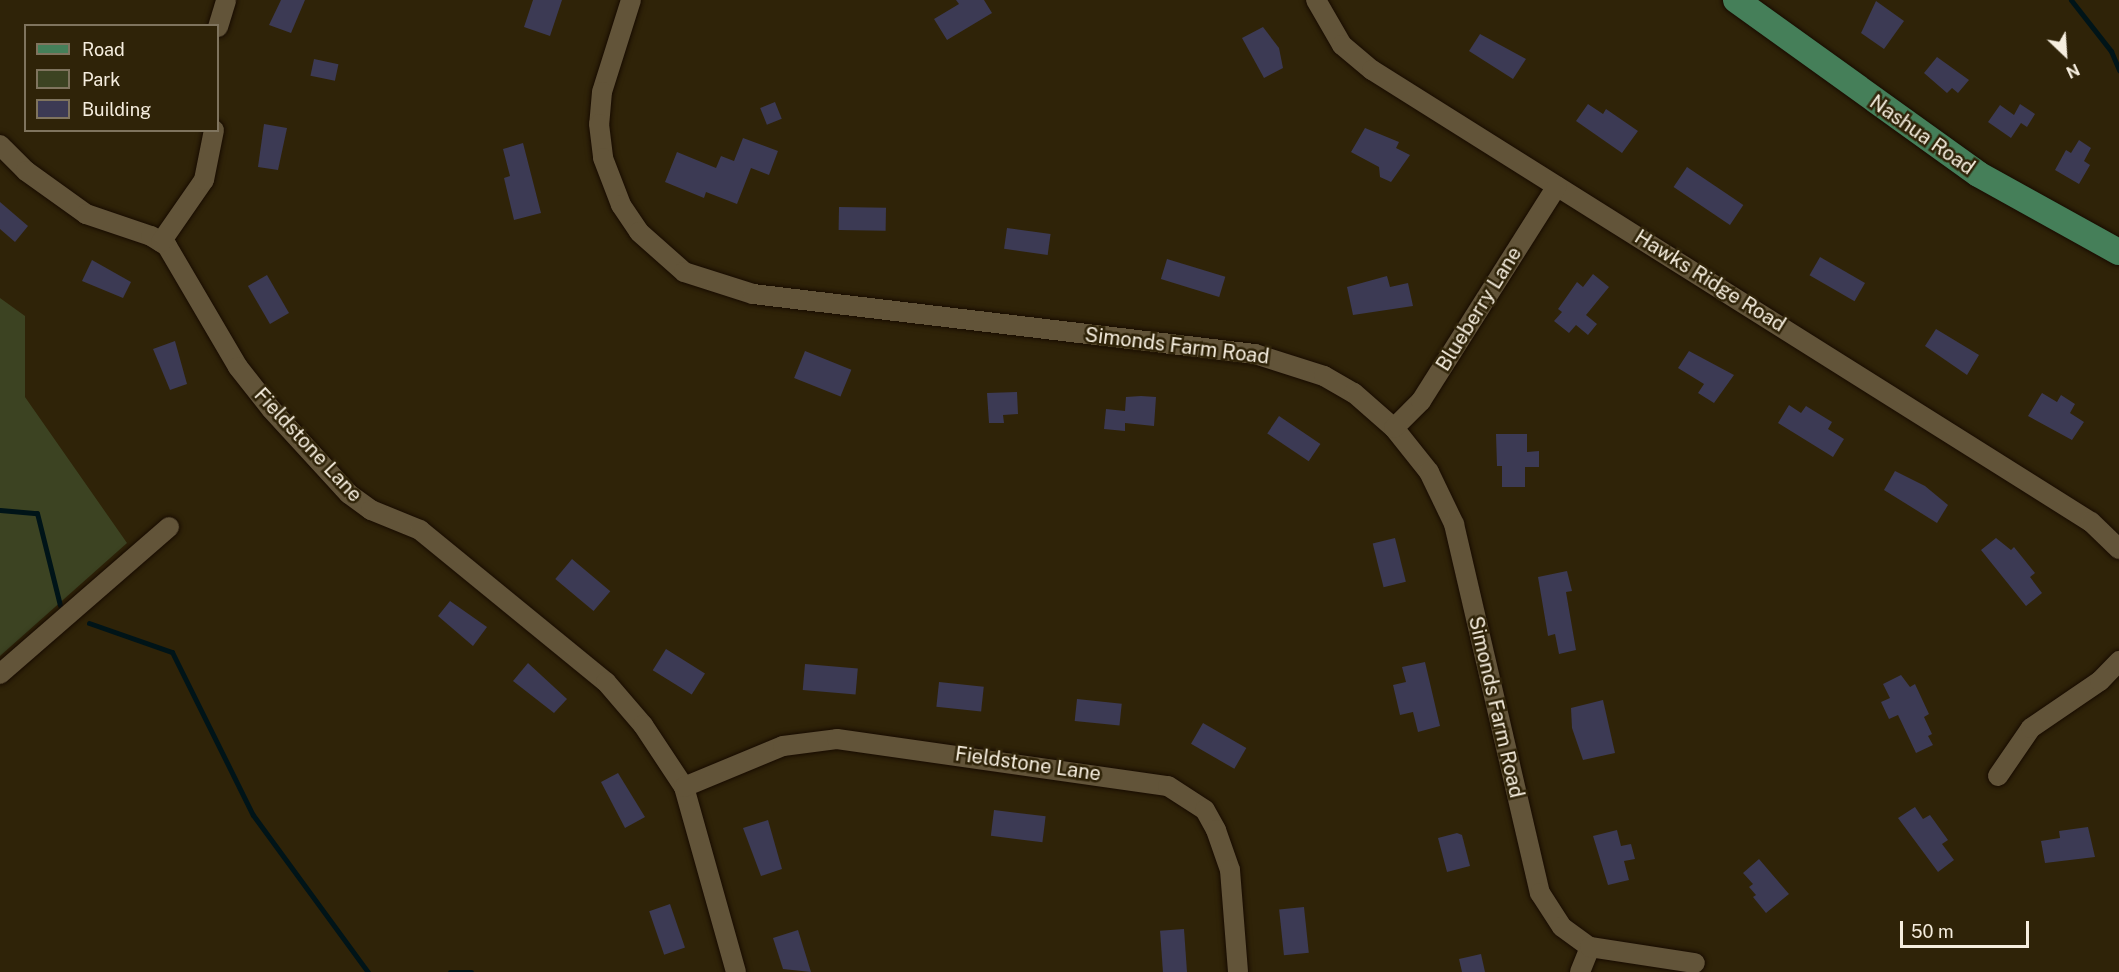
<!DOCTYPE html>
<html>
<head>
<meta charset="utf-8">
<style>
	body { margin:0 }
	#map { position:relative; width:2119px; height:972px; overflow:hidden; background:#2f2308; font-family:"Public Sans",sans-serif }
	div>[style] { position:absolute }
	.green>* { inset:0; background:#3c4322 }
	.stream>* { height:5px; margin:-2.5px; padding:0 2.5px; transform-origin:2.5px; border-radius:2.5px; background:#001418 }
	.building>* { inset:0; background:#3c3a54; transform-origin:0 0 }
	.roads { filter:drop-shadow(0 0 2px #170b00) drop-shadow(0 0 2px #170b00) }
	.minor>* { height:20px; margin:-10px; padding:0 10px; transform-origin:10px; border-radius:10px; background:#625439 }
	.major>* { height:26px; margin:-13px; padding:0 13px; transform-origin:13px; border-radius:13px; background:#457f59 }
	span { translate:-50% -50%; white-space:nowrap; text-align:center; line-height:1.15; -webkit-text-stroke:5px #2f2308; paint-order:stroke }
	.street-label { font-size:20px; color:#f6eedf }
	.legend { position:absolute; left:24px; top:24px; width:195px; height:108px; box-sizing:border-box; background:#2f2308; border:2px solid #7f745e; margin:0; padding:8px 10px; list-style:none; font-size:18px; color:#f6eedf }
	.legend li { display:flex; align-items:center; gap:12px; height:30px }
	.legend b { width:30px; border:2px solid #7f745e }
	.north { position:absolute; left:2035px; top:24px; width:60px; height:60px; -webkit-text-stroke:4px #2f2308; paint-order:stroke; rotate:155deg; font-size:16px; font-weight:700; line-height:24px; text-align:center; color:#f6eedf }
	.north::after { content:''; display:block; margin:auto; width:21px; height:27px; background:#f6eedf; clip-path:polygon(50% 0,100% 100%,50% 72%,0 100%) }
	.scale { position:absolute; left:1900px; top:921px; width:129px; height:27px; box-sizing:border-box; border:3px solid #f6eedf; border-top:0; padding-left:8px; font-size:18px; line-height:21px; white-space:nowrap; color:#f6eedf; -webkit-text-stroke:4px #2f2308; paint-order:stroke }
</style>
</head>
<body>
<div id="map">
	<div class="green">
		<div style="clip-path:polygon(0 298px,25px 316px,25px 397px,127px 543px,0 656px)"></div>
	</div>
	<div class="stream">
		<div style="left:2071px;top:0;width:65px;rotate:51.9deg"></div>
		<div style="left:2111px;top:51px;width:21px;rotate:67deg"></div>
		<div style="left:0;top:510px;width:37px;rotate:5deg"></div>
		<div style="left:37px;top:513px;width:95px;rotate:76deg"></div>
		<div style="left:89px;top:623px;width:88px;rotate:19.3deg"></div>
		<div style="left:172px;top:652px;width:182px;rotate:63.6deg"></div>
		<div style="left:253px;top:815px;width:195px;rotate:53.8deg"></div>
		<div style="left:450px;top:972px;width:21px"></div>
	</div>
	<div class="building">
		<div style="clip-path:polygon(281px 0,305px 0,291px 33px,269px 25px)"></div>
		<div style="clip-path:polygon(533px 0,562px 0,550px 36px,524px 27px)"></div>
		<div style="clip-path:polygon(956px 0,984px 0,992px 13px,947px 40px,934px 19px,959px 4px)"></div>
		<div style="clip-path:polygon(1876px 1px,1904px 21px,1884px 49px,1861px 33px)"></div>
		<div style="clip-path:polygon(1263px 27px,1279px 48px,1283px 68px,1264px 78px,1242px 38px)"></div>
		<div style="clip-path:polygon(1480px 34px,1526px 59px,1513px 79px,1469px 51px)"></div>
		<div style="clip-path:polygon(1937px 57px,1969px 80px,1958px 93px,1952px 88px,1947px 93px,1924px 73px)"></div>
		<div style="left:314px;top:59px;width:25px;height:17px;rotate:12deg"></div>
		<div style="left:775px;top:102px;width:18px;height:16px;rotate:68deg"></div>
		<div style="clip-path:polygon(1588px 104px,1603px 114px,1606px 109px,1638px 131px,1622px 153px,1576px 121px)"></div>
		<div style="clip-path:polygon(2020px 104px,2035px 114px,2027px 127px,2021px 123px,2011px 138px,1988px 122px,2000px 105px,2014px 115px)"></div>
		<div style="clip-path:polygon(264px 124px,287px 128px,278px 170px,258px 167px)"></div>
		<div style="clip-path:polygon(1365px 128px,1399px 142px,1396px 148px,1410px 155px,1391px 182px,1380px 177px,1379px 167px,1351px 152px)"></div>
		<div style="clip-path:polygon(743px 138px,778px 151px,769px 175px,751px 168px,737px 204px,706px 192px,704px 198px,665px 182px,677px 152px,716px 168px,721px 156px,734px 161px)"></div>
		<div style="clip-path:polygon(2079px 140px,2091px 148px,2084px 161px,2090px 165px,2079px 184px,2055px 170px,2066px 150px,2071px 153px)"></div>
		<div style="clip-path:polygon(523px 143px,541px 213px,514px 220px,504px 178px,510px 176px,503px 149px)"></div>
		<div style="left:1687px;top:167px;width:68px;height:24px;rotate:34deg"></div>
		<div style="clip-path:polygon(0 202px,28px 226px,15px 242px,0 229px)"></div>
		<div style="left:839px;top:207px;width:47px;height:23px;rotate:1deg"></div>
		<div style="left:1007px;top:228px;width:44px;height:21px;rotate:8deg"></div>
		<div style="left:1820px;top:257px;width:52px;height:21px;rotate:30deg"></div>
		<div style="left:1167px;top:259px;width:61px;height:21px;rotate:17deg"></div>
		<div style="clip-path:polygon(92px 260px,131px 282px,123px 298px,82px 281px)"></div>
		<div style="clip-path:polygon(1593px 274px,1609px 287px,1586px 315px,1597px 324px,1588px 335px,1576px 325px,1569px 333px,1554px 321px,1562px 312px,1558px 309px,1577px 282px,1583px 287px)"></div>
		<div style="left:267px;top:275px;width:44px;height:22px;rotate:60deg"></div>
		<div style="clip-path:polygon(1387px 276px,1390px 287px,1408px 283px,1413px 306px,1353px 315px,1347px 287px)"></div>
		<div style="clip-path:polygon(1936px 329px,1979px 355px,1967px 375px,1925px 346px)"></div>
		<div style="clip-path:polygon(175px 341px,187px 384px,170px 390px,153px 349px)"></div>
		<div style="left:805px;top:351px;width:50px;height:29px;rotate:22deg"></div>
		<div style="clip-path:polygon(1689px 351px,1734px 375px,1714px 403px,1698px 393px,1704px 384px,1678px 368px)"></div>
		<div style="clip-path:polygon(1017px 392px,1018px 414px,1003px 415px,1004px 423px,989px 423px,987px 393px)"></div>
		<div style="clip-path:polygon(2042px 393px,2057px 402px,2061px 395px,2075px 404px,2070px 413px,2084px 422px,2072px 440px,2028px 416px)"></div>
		<div style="clip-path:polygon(1141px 396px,1156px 397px,1154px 426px,1125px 423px,1125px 431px,1104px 429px,1106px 409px,1125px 411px,1126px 397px)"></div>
		<div style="clip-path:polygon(1789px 405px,1801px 413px,1806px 406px,1832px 422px,1828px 429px,1844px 439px,1833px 457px,1778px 423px)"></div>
		<div style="left:1279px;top:416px;width:50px;height:21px;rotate:34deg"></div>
		<div style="clip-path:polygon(1496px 434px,1527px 434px,1527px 452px,1539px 451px,1539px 467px,1525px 467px,1525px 487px,1502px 487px,1502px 466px,1497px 466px)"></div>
		<div style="clip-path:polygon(1895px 471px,1925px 486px,1948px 505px,1937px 523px,1884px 490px)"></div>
		<div style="left:1395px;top:538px;width:45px;height:23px;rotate:76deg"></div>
		<div style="clip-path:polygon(1996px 538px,2011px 550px,2014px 547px,2035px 573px,2030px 577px,2042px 593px,2026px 606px,1981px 550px)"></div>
		<div style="left:572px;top:559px;width:50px;height:26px;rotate:40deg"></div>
		<div style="clip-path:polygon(1567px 571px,1572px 591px,1566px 592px,1576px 650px,1559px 654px,1555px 634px,1548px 636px,1538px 577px)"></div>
		<div style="clip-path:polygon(450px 601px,487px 627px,473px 646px,438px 616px)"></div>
		<div style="left:666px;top:649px;width:46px;height:25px;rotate:32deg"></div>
		<div style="clip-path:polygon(1425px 662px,1440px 726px,1418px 732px,1413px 712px,1400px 715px,1393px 685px,1406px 682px,1402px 667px)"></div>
		<div style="clip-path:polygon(528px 663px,567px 699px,554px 713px,513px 681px)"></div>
		<div style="left:805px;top:664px;width:53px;height:26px;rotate:5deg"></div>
		<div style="clip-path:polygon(1901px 675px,1910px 687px,1915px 684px,1929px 714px,1924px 717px,1932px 734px,1928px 736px,1933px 745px,1916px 753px,1898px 715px,1889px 719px,1881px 702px,1890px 698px,1883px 684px)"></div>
		<div style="left:939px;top:682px;width:45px;height:25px;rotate:6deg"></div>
		<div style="left:1077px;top:699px;width:45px;height:22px;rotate:6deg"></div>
		<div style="clip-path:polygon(1603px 700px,1615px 753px,1583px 760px,1572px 728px,1571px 708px)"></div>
		<div style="left:1203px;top:723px;width:50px;height:24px;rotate:30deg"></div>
		<div style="clip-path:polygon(618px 773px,645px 817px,625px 828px,601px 782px)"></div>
		<div style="clip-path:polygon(1915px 807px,1923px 819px,1930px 815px,1948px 840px,1942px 844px,1954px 860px,1938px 872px,1898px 818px)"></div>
		<div style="left:994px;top:810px;width:52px;height:26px;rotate:7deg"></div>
		<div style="clip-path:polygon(768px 820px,782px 869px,761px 876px,743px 828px)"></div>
		<div style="clip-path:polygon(2088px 827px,2095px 857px,2045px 863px,2041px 841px,2060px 838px,2059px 831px)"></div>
		<div style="clip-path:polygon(1617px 830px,1621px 846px,1631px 844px,1635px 859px,1624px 861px,1629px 880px,1608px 885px,1593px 836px)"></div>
		<div style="clip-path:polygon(1457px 833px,1462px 835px,1470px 866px,1447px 872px,1438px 838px)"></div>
		<div style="clip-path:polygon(1759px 859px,1789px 894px,1766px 913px,1753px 897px,1756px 895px,1749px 887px,1753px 884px,1743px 873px)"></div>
		<div style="left:670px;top:904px;width:46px;height:22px;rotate:71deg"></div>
		<div style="left:1304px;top:907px;width:46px;height:25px;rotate:84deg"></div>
		<div style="left:1184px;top:929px;width:43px;height:24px;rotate:86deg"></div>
		<div style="clip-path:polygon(798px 930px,811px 972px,783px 969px,773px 938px)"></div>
		<div style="clip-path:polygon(1481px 954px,1485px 972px,1462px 972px,1459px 959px)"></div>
	</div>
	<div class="roads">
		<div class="minor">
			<div style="left:631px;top:0;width:96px;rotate:107.5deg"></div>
			<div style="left:602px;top:92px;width:32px;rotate:95deg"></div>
			<div style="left:599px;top:124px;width:34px;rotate:83deg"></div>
			<div style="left:603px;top:158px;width:50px;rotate:69deg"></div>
			<div style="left:621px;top:205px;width:32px;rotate:56deg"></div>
			<div style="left:639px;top:232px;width:60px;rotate:41.6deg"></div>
			<div style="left:684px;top:272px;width:72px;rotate:17.7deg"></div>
			<div style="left:753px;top:294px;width:506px;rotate:6.82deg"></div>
			<div style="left:1255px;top:354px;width:72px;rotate:17.7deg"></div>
			<div style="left:1324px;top:376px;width:34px;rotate:30deg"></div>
			<div style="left:1354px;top:393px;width:53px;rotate:41.2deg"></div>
			<div style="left:1394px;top:428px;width:56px;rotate:51.5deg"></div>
			<div style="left:1429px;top:472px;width:58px;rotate:64.3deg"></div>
			<div style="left:1454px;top:524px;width:379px;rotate:76.9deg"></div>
			<div style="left:1540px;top:893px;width:40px;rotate:57.1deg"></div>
			<div style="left:1562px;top:927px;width:34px;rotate:36deg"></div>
			<div style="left:1316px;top:0;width:52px;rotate:60deg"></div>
			<div style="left:1342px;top:45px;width:39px;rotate:40deg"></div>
			<div style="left:1372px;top:70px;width:849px;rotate:32.16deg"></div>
			<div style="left:2091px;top:522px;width:39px;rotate:44deg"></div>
			<div style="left:218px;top:27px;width:28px;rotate:-73deg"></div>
			<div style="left:0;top:145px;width:37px;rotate:45deg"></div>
			<div style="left:26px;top:171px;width:74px;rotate:35.6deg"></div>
			<div style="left:86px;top:214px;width:69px;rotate:18.7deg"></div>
			<div style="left:151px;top:236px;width:19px;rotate:32deg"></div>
			<div style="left:167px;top:246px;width:140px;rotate:59.6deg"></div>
			<div style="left:238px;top:367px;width:53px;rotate:51.8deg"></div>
			<div style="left:271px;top:409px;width:115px;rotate:47.5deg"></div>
			<div style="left:349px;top:494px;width:27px;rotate:36deg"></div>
			<div style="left:371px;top:510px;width:53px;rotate:22.2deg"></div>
			<div style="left:420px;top:530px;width:240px;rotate:39.3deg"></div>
			<div style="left:606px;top:682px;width:57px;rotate:49.3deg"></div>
			<div style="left:643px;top:725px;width:74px;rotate:56.5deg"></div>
			<div style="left:684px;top:787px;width:192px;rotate:74.3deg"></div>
			<div style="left:161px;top:242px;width:75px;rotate:-55.3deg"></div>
			<div style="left:204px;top:180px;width:51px;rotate:-78.7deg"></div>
			<div style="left:1394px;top:428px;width:38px;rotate:-45deg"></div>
			<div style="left:1421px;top:401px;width:254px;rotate:-57.7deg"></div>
			<div style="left:0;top:674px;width:224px;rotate:-41deg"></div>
			<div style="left:1998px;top:776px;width:58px;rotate:-55.5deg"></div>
			<div style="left:2031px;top:728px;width:83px;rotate:-34.3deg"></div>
			<div style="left:2100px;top:681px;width:28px;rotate:-46deg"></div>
			<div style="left:684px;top:787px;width:107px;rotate:-22.5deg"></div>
			<div style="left:783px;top:746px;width:54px;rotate:-7.4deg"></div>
			<div style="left:837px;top:739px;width:334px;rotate:8.1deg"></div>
			<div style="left:1168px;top:786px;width:44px;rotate:33deg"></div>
			<div style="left:1205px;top:810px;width:23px;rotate:61deg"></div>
			<div style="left:1216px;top:830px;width:42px;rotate:70.7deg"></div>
			<div style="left:1230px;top:870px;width:102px;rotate:85.5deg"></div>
			<div style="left:1580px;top:972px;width:27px;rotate:-68deg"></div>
			<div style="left:1590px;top:947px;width:106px;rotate:8.7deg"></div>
		</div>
		<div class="major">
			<div style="left:1736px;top:0;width:298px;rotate:35.7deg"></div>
			<div style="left:1978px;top:174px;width:161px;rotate:29deg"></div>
		</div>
	</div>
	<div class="street-label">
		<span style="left:1922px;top:135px;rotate:35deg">Nashua Road</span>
		<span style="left:1710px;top:281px;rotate:32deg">Hawks Ridge Road</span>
		<span style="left:1479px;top:309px;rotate:-58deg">Blueberry Lane</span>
		<span style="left:1177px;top:346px;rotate:7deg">Simonds Farm Road</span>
		<span style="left:308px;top:445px;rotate:47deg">Fieldstone Lane</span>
		<span style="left:1496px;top:707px;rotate:77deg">Simonds Farm Road</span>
		<span style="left:1028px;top:764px;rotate:8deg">Fieldstone Lane</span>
	</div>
	<ul class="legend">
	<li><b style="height:8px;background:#457f59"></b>Road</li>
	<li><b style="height:16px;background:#3c4322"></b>Park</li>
	<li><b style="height:16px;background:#3c3a54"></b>Building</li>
	</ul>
	<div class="north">N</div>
	<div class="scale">50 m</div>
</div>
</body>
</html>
